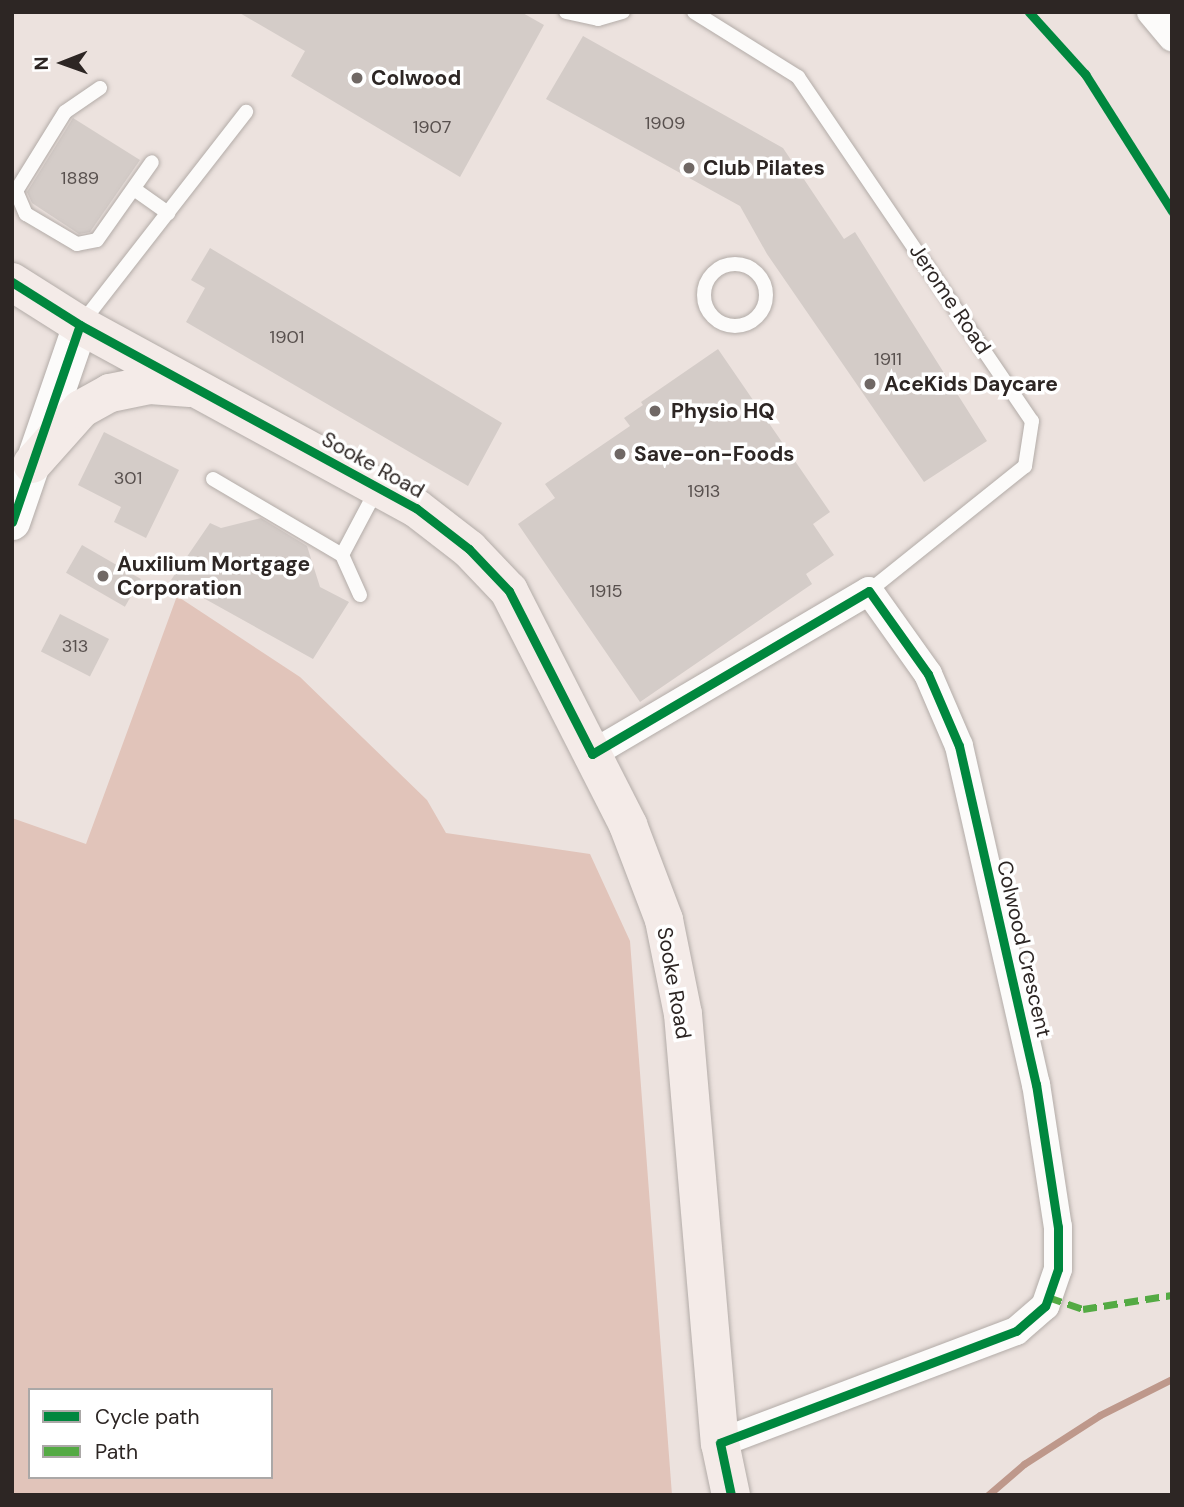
<!DOCTYPE html>
<html>
<head>
<meta charset="utf-8">
<style>
	body { margin:0 }
	#map { position:relative; width:1184px; height:1507px; overflow:hidden; background:#ece2de; font-family:"DM Sans",sans-serif }
	div>[style] { position:absolute }
	.green>* { inset:0; background:#e1c4ba }
	.stream>* { height:7px; margin:-3.5px; padding:0 3.5px; transform-origin:3.5px; border-radius:3.5px; background:#be988b }
	.building>* { inset:0; background:#d4ccc8; transform-origin:0 0 }
	.roads { filter:drop-shadow(0 0 2px #b3aca8) drop-shadow(0 0 2px #b3aca8) }
	.service>* { height:14px; margin:-7px; padding:0 7px; transform-origin:7px; border-radius:7px; background:#fcfbfa }
	.service>.ring { margin:-7px; padding:0; box-sizing:content-box; background:none; border:14px solid #fcfbfa; border-radius:50% }
	.minor>* { height:28px; margin:-14px; padding:0 14px; transform-origin:14px; border-radius:14px; background:#fcfbfa }
	.tertiary>* { height:35px; margin:-17.5px; padding:0 17.5px; transform-origin:17.5px; border-radius:17.5px; background:#fcfbfa }
	.primary>* { height:38px; margin:-19px; padding:0 19px; transform-origin:19px; border-radius:19px; background:#f4ebe8 }
	.quiet>* { height:7px; margin-top:-3.5px; transform-origin:0; background:repeating-linear-gradient(90deg,#54aa44 0 14px,transparent 0 21px) }
	.cycleway>* { height:9px; margin:-4.5px; padding:0 4.5px; transform-origin:4.5px; border-radius:4.5px; background:#00873e }
	.dots>* { width:19px; height:19px; translate:-50% -50%; box-sizing:border-box; border:4px solid #fff; border-radius:50% }
	span { translate:-50% -50%; white-space:nowrap; text-align:center; line-height:1.15; -webkit-text-stroke:7px #fff; paint-order:stroke }
	.number-label { font-size:18px; color:#58504e }
	.number-label span { -webkit-text-stroke-width:0 }
	.poi-label { font-size:21px; color:#2d2624; font-weight:700 }
	.left { translate:0 -50%; text-align:left }
	.street-label { font-size:21px; color:#2d2624 }
	.frame { position:absolute; inset:0; border:14px solid #2d2624; pointer-events:none }
	.legend { position:absolute; left:28px; top:1388px; width:245px; height:91px; box-sizing:border-box; background:#fff; border:2px solid #aba8a7; margin:0; padding:9px 12px; list-style:none; font-size:21px; color:#2d2624 }
	.legend li { display:flex; align-items:center; gap:14px; height:35px }
	.legend b { width:35px; border:2px solid #aba8a7 }
	.north { position:absolute; left:28px; top:28px; width:70px; height:70px; -webkit-text-stroke:5px #fff; paint-order:stroke; rotate:269deg; font-size:19px; font-weight:700; line-height:28px; text-align:center; color:#2d2624 }
	.north::after { content:''; display:block; margin:auto; width:24px; height:32px; background:#2d2624; clip-path:polygon(50% 0,100% 100%,50% 72%,0 100%) }
</style>
</head>
<body>
<div id="map">
	<div class="green">
		<div style="clip-path:polygon(evenodd,177px 596px,300px 677px,427px 800px,446px 833px,590px 854px,630px 941px,672px 1495px,12px 1495px,12px 818px,86px 844px,177px 596px,30px 1390px,271px 1390px,271px 1477px,30px 1477px,30px 1390px)"></div>
	</div>
	<div class="stream">
		<div style="left:988px;top:1495px;width:48px;rotate:-40.7deg"></div>
		<div style="left:1024px;top:1464px;width:90px;rotate:-32.8deg"></div>
		<div style="left:1100px;top:1415px;width:80px;rotate:-26.6deg"></div>
	</div>
	<div class="building">
		<div style="clip-path:polygon(238px 12px,521px 12px,544px 25px,460px 177px,291px 76px,305px 51px)"></div>
		<div style="clip-path:polygon(583px 36px,783px 148px,844px 239px,855px 232px,987px 441px,924px 482px,767px 254px,740px 206px,546px 99px)"></div>
		<div style="clip-path:polygon(73px 118px,140px 160px,90px 232px,79px 234px,32px 203px,27px 192px)"></div>
		<div style="clip-path:polygon(210px 248px,502px 423px,468px 486px,186px 322px,205px 288px,191px 280px)"></div>
		<div style="clip-path:polygon(718px 349px,830px 512px,813px 524px,834px 555px,806px 574px,812px 584px,640px 702px,518px 524px,555px 498px,545px 484px,630px 426px,624px 418px,643px 405px,641px 402px)"></div>
		<div style="clip-path:polygon(104px 432px,179px 470px,146px 538px,114px 522px,121px 507px,78px 485px)"></div>
		<div style="clip-path:polygon(261px 518px,307px 546px,320px 587px,349px 602px,313px 659px,171px 580px,210px 523px,221px 528px)"></div>
		<div style="left:82px;top:545px;width:68px;height:32px;rotate:30deg"></div>
		<div style="left:60px;top:614px;width:55px;height:42px;rotate:27deg"></div>
	</div>
	<div class="roads">
		<div class="service">
			<div style="left:566px;top:12px;width:33px;rotate:12deg"></div>
			<div style="left:598px;top:19px;width:26px;rotate:-16deg"></div>
			<div style="left:694px;top:12px;width:123px;rotate:32deg"></div>
			<div style="left:798px;top:77px;width:416px;rotate:55.8deg"></div>
			<div style="left:1032px;top:421px;width:46px;rotate:98.8deg"></div>
			<div style="left:1025px;top:466px;width:200px;rotate:141.3deg"></div>
			<div style="left:100px;top:88px;width:42px;rotate:145.6deg"></div>
			<div style="left:65px;top:112px;width:93px;rotate:121.8deg"></div>
			<div style="left:16px;top:191px;width:25px;rotate:67deg"></div>
			<div style="left:26px;top:214px;width:59px;rotate:30.5deg"></div>
			<div style="left:77px;top:244px;width:20px;rotate:-11deg"></div>
			<div style="left:97px;top:240px;width:95px;rotate:-54.8deg"></div>
			<div style="left:134px;top:189px;width:42px;rotate:35.2deg"></div>
			<div class="ring" style="left:704px;top:264px;width:48px;height:48px"></div>
			<div style="left:81px;top:324px;width:269px;rotate:-52.1deg"></div>
			<div style="left:213px;top:479px;width:150px;rotate:30.5deg"></div>
			<div style="left:360px;top:595px;width:44px;rotate:-114.2deg"></div>
			<div style="left:342px;top:555px;width:75px;rotate:-62.1deg"></div>
		</div>
		<div class="minor">
			<div style="left:1151px;top:12px;width:33px;rotate:50deg"></div>
			<div style="left:592px;top:754px;width:321px;rotate:-30.5deg"></div>
			<div style="left:869px;top:591px;width:102px;rotate:54.6deg"></div>
			<div style="left:928px;top:674px;width:78px;rotate:66.7deg"></div>
			<div style="left:959px;top:746px;width:347px;rotate:77.2deg"></div>
			<div style="left:1036px;top:1084px;width:145px;rotate:81.3deg"></div>
			<div style="left:1058px;top:1227px;width:42px;rotate:90deg"></div>
			<div style="left:1058px;top:1269px;width:39px;rotate:109deg"></div>
			<div style="left:1045px;top:1306px;width:38px;rotate:139deg"></div>
			<div style="left:1016px;top:1331px;width:316px;rotate:159.3deg"></div>
		</div>
		<div class="tertiary">
			<div style="left:12px;top:522px;width:208px;rotate:-71deg"></div>
		</div>
		<div class="primary">
			<div style="left:12px;top:282px;width:80px;rotate:32.3deg"></div>
			<div style="left:80px;top:325px;width:383px;rotate:28.6deg"></div>
			<div style="left:416px;top:508px;width:67px;rotate:37.7deg"></div>
			<div style="left:469px;top:549px;width:58px;rotate:46.4deg"></div>
			<div style="left:509px;top:591px;width:263px;rotate:63deg"></div>
			<div style="left:628px;top:825px;width:102px;rotate:69.2deg"></div>
			<div style="left:664px;top:920px;width:96px;rotate:78.6deg"></div>
			<div style="left:683px;top:1014px;width:431px;rotate:85.1deg"></div>
			<div style="left:720px;top:1443px;width:53px;rotate:78.1deg"></div>
			<div style="left:32px;top:464px;width:74px;rotate:-48.3deg"></div>
			<div style="left:81px;top:409px;width:33px;rotate:-29deg"></div>
			<div style="left:110px;top:393px;width:41px;rotate:-11.3deg"></div>
			<div style="left:150px;top:385px;width:40px;rotate:4.3deg"></div>
		</div>
	</div>
	<div class="quiet">
		<div style="left:1048px;top:1297px;width:37px;rotate:19deg"></div>
		<div style="left:1083px;top:1309px;width:90px;rotate:-8.9deg"></div>
	</div>
	<div class="cycleway">
		<div style="left:1029px;top:12px;width:84px;rotate:47.9deg"></div>
		<div style="left:1085px;top:74px;width:162px;rotate:57.6deg"></div>
		<div style="left:12px;top:282px;width:80px;rotate:32.3deg"></div>
		<div style="left:80px;top:325px;width:383px;rotate:28.6deg"></div>
		<div style="left:416px;top:508px;width:67px;rotate:37.7deg"></div>
		<div style="left:469px;top:549px;width:58px;rotate:46.4deg"></div>
		<div style="left:509px;top:591px;width:183px;rotate:63deg"></div>
		<div style="left:592px;top:754px;width:321px;rotate:-30.5deg"></div>
		<div style="left:869px;top:591px;width:102px;rotate:54.6deg"></div>
		<div style="left:928px;top:674px;width:78px;rotate:66.7deg"></div>
		<div style="left:959px;top:746px;width:347px;rotate:77.2deg"></div>
		<div style="left:1036px;top:1084px;width:145px;rotate:81.3deg"></div>
		<div style="left:1058px;top:1227px;width:42px;rotate:90deg"></div>
		<div style="left:1058px;top:1269px;width:39px;rotate:109deg"></div>
		<div style="left:1045px;top:1306px;width:38px;rotate:139deg"></div>
		<div style="left:1016px;top:1331px;width:316px;rotate:159.3deg"></div>
		<div style="left:720px;top:1443px;width:53px;rotate:78.1deg"></div>
		<div style="left:12px;top:522px;width:208px;rotate:-71deg"></div>
	</div>
	<div class="dots">
		<div style="left:357px;top:78px;background:#706865"></div>
		<div style="left:689px;top:168px;background:#706865"></div>
		<div style="left:870px;top:384px;background:#706865"></div>
		<div style="left:655px;top:411px;background:#706865"></div>
		<div style="left:620px;top:454px;background:#706865"></div>
		<div style="left:103px;top:576px;background:#706865"></div>
	</div>
	<div class="number-label">
		<span style="left:665px;top:123px">1909</span>
		<span style="left:432px;top:127px">1907</span>
		<span style="left:80px;top:178px">1889</span>
		<span style="left:287px;top:337px">1901</span>
		<span style="left:888px;top:359px">1911</span>
		<span style="left:128px;top:478px">301</span>
		<span style="left:704px;top:491px">1913</span>
		<span style="left:606px;top:591px">1915</span>
		<span style="left:75px;top:646px">313</span>
	</div>
	<div class="poi-label">
		<span class="left" style="left:371px;top:78px">Colwood</span>
		<span class="left" style="left:703px;top:168px">Club Pilates</span>
		<span class="left" style="left:884px;top:384px">AceKids Daycare</span>
		<span class="left" style="left:671px;top:411px">Physio HQ</span>
		<span class="left" style="left:634px;top:454px">Save-on-Foods</span>
		<span class="left" style="left:117px;top:576px">Auxilium Mortgage<br>Corporation</span>
	</div>
	<div class="street-label">
		<span style="left:950px;top:299px;rotate:56deg">Jerome Road</span>
		<span style="left:373px;top:465px;rotate:29deg">Sooke Road</span>
		<span style="left:1024px;top:949px;rotate:77deg">Colwood Crescent</span>
		<span style="left:674px;top:983px;rotate:80deg">Sooke Road</span>
	</div>
	<div class="frame"></div>
	<ul class="legend">
	<li><b style="height:9px;background:#00873e"></b>Cycle path</li>
	<li><b style="height:9px;background:#54aa44"></b>Path</li>
	</ul>
	<div class="north">N</div>
</div>
</body>
</html>
